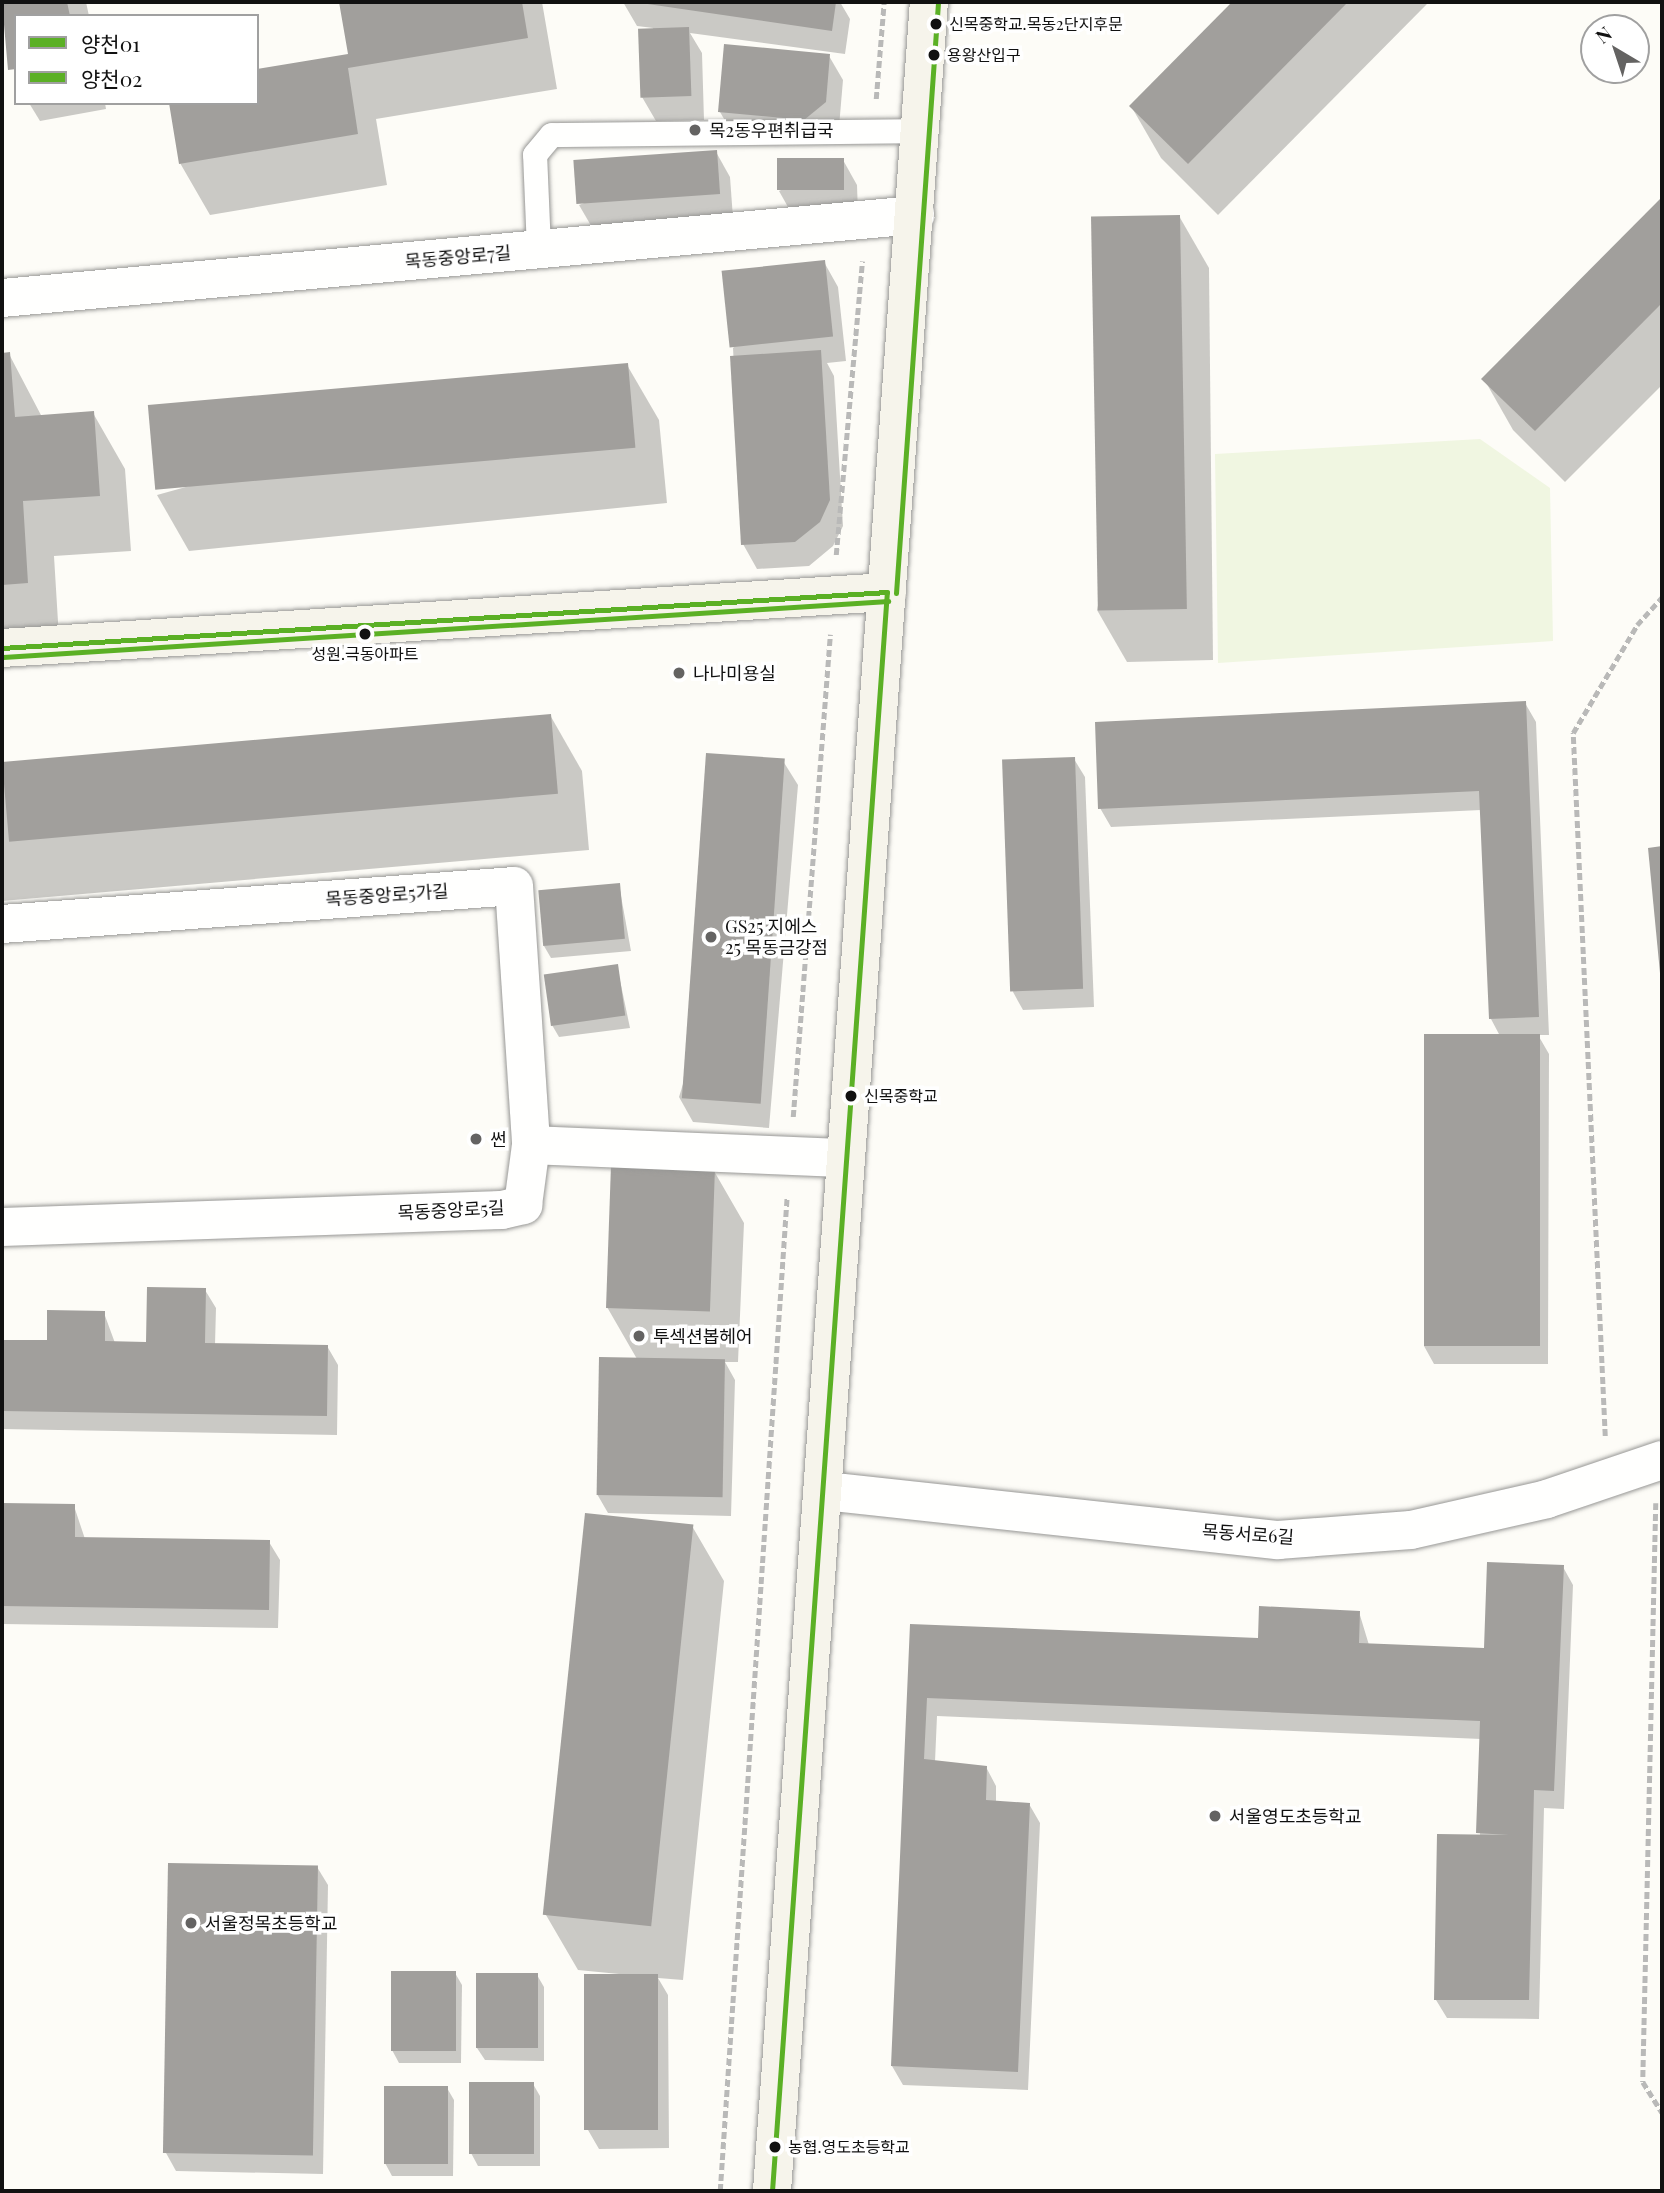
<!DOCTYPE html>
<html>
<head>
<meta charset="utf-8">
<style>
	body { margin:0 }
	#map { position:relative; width:1664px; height:2193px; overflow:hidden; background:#fdfcf7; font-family:"Playfair Display","Noto Sans KR",serif }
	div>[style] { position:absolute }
	.pitch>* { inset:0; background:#f0f6e1 }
	.shadow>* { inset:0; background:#0003 }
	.building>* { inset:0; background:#a19f9c; transform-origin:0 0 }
	.path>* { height:4.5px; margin-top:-2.25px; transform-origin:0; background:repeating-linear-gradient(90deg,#b9b9b8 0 7px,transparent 0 10.5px) }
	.roads { filter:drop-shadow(0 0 2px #979795) drop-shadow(0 0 2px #979795) }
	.lane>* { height:24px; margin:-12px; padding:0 12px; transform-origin:12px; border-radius:12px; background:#fffffe }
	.street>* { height:38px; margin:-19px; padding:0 19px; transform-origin:19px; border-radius:19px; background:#fffffe }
	.secondary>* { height:38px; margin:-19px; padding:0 19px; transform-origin:19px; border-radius:19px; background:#f6f4eb }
	.bus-1>* { height:5px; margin:-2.5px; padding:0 2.5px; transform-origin:2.5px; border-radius:2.5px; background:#5bb025 }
	.bus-2>* { height:5px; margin:-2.5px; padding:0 2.5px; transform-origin:2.5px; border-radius:2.5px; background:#5bb025 }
	.dots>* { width:19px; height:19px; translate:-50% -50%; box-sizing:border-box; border:4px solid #fff; border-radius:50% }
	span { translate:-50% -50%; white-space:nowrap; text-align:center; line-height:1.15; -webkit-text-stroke:7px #fff; paint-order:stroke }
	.bus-label { font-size:16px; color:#111 }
	.left { translate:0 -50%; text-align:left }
	.poi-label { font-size:18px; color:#111 }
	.street-label { font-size:18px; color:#111 }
	.frame { position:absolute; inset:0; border:4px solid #111; pointer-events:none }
	.legend { position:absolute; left:14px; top:14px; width:245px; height:91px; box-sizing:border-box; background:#fff; border:2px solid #a0a0a0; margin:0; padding:9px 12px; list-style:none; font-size:21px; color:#111 }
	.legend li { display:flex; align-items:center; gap:14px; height:35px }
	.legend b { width:35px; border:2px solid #a0a0a0 }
	.north { position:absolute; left:1580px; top:14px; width:70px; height:70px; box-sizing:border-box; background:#fff; border:2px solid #a0a0a0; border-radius:50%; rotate:321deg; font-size:19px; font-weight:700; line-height:28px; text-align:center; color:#111 }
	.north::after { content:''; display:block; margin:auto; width:24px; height:32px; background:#646362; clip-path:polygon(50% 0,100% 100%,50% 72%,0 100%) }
</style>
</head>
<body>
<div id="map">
	<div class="pitch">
		<div style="clip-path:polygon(1480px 439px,1550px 488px,1553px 641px,1218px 663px,1215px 454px)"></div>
	</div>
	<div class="shadow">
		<div style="clip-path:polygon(2px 2px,86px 2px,89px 16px,16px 16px,16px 80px)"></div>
		<div style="clip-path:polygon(341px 2px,542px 2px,557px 89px,376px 119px,387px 185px,210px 215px,180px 163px,257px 103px,350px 55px)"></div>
		<div style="clip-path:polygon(623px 2px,840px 2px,850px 19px,845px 54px,690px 33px,702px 53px,704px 120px,656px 121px,642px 97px,653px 28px,637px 26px)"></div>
		<div style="clip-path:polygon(1235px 2px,1429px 2px,1218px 215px,1161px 158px,1131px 106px)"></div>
		<div style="clip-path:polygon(829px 56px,843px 80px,839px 127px,734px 136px,720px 112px)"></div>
		<div style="clip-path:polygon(29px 103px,105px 103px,106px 109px,40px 121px)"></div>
		<div style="clip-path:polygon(716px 152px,730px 177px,733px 218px,593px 229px,579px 205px)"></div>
		<div style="clip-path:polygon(843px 160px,857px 185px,858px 214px,793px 216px,779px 191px)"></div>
		<div style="clip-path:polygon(1662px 200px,1662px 385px,1565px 482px,1513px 430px,1484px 379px)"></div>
		<div style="clip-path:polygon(1179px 216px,1209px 268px,1213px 660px,1127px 662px,1097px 610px)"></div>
		<div style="clip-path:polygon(824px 262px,838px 287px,846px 361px,827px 363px,834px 376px,843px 526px,833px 546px,809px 566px,757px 569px,743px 544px,733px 348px)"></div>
		<div style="clip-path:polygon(9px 354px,42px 417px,93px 413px,125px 469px,131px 551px,54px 556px,59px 638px,2px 642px,2px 355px)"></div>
		<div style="clip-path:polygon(627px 365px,659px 420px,667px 503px,189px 551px,157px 495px)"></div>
		<div style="clip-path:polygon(1525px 703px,1536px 722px,1549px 1035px,1538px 1035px,1549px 1054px,1548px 1364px,1434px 1364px,1424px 1346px,1500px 1036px,1491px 1019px,1481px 810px,1111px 827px,1100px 808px)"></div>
		<div style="clip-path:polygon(550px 715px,582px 771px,589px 850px,2px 901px,2px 764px)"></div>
		<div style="clip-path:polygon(1074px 759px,1085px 777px,1094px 1007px,1023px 1010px,1013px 992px)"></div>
		<div style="clip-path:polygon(783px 761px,798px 785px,769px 1128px,693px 1122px,679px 1097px)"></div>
		<div style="clip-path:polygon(1662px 848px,1662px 973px,1650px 849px)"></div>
		<div style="clip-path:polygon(619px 885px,631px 951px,551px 958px,544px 946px)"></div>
		<div style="clip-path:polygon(617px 966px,630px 1028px,559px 1037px,552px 1025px)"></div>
		<div style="clip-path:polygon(714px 1171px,744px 1223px,738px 1362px,725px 1362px,735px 1380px,731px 1516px,608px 1513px,597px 1494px,637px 1359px,607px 1307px)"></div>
		<div style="clip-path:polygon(205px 1290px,216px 1308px,215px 1345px,327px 1346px,338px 1365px,337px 1435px,2px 1429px,2px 1342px,49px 1342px,104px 1313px,115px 1343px,148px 1343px)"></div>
		<div style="clip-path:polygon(2px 1505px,74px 1506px,85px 1539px,269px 1542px,280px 1560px,278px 1628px,2px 1624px)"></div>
		<div style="clip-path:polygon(692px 1526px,724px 1581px,683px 1980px,658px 1978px,668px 1995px,669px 2148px,599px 2149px,588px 2130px,619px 1974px,578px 1970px,546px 1915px)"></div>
		<div style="clip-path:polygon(1563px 1567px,1573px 1585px,1564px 1809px,1544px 1808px,1539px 2019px,1447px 2018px,1436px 2000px,1480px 1836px,1481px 1739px,937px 1716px,935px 1762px,986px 1767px,996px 1786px,996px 1803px,1029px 1804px,1040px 1823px,1028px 2090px,903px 2085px,892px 2066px,912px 1626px,1260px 1640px,1359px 1612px,1369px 1645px,1486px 1650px)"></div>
		<div style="clip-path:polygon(317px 1867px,328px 1885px,323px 2174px,176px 2171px,166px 2153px)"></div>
		<div style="clip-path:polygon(455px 1973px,462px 1985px,461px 2063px,399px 2063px,392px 2050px)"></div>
		<div style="clip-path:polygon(537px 1975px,544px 1987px,544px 2061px,485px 2060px,477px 2048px)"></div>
		<div style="clip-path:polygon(533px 2084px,540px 2096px,540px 2166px,478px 2166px,471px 2153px)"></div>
		<div style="clip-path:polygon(447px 2088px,454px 2100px,453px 2176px,392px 2176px,385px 2163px)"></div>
	</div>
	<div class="building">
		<div style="clip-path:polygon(2px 2px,67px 2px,70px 16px,16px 16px,16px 69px,8px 70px)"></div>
		<div style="clip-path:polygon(339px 2px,522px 2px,528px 38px,348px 68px,358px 134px,179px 164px,169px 103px,257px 103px,257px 69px,348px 54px)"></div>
		<div style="clip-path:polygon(634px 2px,836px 2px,832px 31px)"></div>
		<div style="clip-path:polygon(1232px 2px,1348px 2px,1188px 164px,1129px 106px)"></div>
		<div style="left:689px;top:27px;width:69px;height:51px;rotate:88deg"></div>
		<div style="clip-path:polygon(724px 44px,830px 54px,826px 102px,804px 120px,718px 112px)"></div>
		<div style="left:717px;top:150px;width:44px;height:144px;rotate:86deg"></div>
		<div style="left:844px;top:158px;width:32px;height:67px;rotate:90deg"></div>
		<div style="clip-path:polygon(1662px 197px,1662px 303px,1535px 431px,1481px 379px)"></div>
		<div style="left:1180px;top:215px;width:394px;height:89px;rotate:89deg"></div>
		<div style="left:825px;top:260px;width:77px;height:104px;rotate:84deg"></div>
		<div style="clip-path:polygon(821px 350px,830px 500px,820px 522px,795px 542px,741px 545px,730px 356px)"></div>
		<div style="clip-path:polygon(10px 352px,15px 417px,94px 411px,100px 496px,23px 501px,28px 583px,2px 585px,2px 353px)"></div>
		<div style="left:628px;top:363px;width:85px;height:482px;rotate:85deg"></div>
		<div style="clip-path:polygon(1526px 701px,1539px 1017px,1489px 1019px,1479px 791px,1098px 809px,1095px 722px)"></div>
		<div style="left:551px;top:714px;width:80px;height:551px;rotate:85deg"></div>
		<div style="left:706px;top:753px;width:79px;height:346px;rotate:4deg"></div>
		<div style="left:1075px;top:757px;width:232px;height:73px;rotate:88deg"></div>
		<div style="clip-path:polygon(1662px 846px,1662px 972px,1660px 973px,1648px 848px)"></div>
		<div style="left:620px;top:883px;width:56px;height:82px;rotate:85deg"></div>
		<div style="left:618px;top:964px;width:52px;height:75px;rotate:82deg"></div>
		<div style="left:1424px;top:1034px;width:116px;height:312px"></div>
		<div style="left:611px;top:1165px;width:104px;height:143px;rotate:2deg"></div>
		<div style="clip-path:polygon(147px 1287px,206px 1288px,205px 1343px,328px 1345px,327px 1416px,2px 1411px,2px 1340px,47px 1340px,47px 1310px,105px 1311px,105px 1341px,146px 1342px)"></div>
		<div style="left:599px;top:1357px;width:126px;height:138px;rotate:1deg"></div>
		<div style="clip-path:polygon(2px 1503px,75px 1504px,75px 1537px,270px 1540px,269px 1610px,2px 1606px)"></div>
		<div style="left:585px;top:1513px;width:109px;height:404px;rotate:6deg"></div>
		<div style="clip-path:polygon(1487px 1562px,1564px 1565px,1554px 1791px,1534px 1790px,1529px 2000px,1434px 2000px,1437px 1834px,1509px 1835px,1476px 1833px,1480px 1721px,927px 1698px,924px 1759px,987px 1766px,986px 1800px,1030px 1803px,1018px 2072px,891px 2066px,910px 1624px,1258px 1638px,1259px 1606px,1360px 1611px,1359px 1643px,1484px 1648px)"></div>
		<div style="left:168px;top:1863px;width:150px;height:290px;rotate:1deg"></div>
		<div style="left:391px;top:1971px;width:65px;height:80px"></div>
		<div style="left:476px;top:1973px;width:62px;height:75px"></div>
		<div style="left:658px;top:1974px;width:156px;height:74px;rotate:90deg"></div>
		<div style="left:469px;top:2082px;width:65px;height:72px"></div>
		<div style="left:384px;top:2086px;width:64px;height:78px"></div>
	</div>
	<div class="path">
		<div style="left:876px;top:99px;width:97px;rotate:-85.3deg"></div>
		<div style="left:836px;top:555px;width:295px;rotate:-84.9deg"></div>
		<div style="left:793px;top:1117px;width:484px;rotate:-85.6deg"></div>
		<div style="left:1605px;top:1436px;width:704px;rotate:-92.61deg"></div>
		<div style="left:1573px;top:733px;width:126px;rotate:-59.3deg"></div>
		<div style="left:1637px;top:625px;width:38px;rotate:-48deg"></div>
		<div style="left:1656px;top:1503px;width:579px;rotate:91.29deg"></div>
		<div style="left:1643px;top:2082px;width:36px;rotate:58deg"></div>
		<div style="left:720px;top:2191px;width:997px;rotate:-86.15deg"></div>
	</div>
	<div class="roads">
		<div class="lane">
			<div style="left:539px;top:249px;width:94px;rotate:-92.4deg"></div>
			<div style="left:535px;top:155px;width:26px;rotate:-50deg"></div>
			<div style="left:552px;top:135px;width:369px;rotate:-0.6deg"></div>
		</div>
		<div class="street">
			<div style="left:2px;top:298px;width:917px;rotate:-5.19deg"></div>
			<div style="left:2px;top:924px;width:513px;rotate:-4.24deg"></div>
			<div style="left:514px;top:886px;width:260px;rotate:86.2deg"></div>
			<div style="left:2px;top:1227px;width:500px;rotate:-1.95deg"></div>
			<div style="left:502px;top:1210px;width:22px;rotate:-13deg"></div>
			<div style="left:523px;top:1205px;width:61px;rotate:-82.4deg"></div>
			<div style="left:531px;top:1145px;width:315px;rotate:2.4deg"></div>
			<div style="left:825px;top:1491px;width:456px;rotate:6.2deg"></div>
			<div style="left:1278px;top:1540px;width:133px;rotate:-4.3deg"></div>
			<div style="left:1411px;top:1530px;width:139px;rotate:-12.8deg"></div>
			<div style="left:1547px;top:1499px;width:121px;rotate:-18.7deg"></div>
		</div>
		<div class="secondary">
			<div style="left:2px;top:648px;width:887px;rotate:-3.62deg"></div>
			<div style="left:772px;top:2191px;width:2195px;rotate:-85.9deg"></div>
		</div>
	</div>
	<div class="bus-1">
		<div style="left:2px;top:648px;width:887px;rotate:-3.62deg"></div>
		<div style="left:772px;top:2191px;width:1603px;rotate:-85.89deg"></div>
	</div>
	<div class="bus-2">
		<div style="left:896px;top:593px;width:591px;rotate:-85.93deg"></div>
		<div style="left:3px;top:657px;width:887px;rotate:-3.62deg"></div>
	</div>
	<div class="dots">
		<div style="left:936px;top:24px;background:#111"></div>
		<div style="left:934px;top:55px;background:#111"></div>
		<div style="left:695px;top:130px;background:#646362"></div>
		<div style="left:365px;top:634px;background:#111"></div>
		<div style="left:679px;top:673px;background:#646362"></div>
		<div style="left:711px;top:937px;background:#646362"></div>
		<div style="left:851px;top:1096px;background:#111"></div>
		<div style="left:476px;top:1139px;background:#646362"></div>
		<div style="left:639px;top:1336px;background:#646362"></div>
		<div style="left:1215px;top:1816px;background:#646362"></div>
		<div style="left:191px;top:1923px;background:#646362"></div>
		<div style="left:775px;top:2147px;background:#111"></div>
	</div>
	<div class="bus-label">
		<span class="left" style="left:949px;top:24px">신목중학교.목동2단지후문</span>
		<span class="left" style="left:947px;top:55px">용왕산입구</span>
		<span style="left:365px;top:654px">성원.극동아파트</span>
		<span class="left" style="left:864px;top:1096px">신목중학교</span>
		<span class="left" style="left:788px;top:2147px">농협.영도초등학교</span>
	</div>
	<div class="poi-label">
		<span class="left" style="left:709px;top:130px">목2동우편취급국</span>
		<span class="left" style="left:693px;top:673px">나나미용실</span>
		<span class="left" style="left:725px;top:937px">GS25 지에스<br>25 목동금강점</span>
		<span class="left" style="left:490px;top:1139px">썬</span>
		<span class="left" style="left:653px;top:1336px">투섹션봅헤어</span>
		<span class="left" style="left:1229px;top:1816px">서울영도초등학교</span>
		<span class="left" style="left:205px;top:1923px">서울정목초등학교</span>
	</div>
	<div class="street-label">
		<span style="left:458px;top:257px;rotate:-5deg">목동중앙로7길</span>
		<span style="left:387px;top:895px;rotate:-4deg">목동중앙로5가길</span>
		<span style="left:451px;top:1210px;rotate:-3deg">목동중앙로5길</span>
		<span style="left:1248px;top:1534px;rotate:4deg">목동서로6길</span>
	</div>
	<div class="frame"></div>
	<ul class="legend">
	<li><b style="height:9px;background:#5bb025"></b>양천01</li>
	<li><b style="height:9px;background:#5bb025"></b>양천02</li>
	</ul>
	<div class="north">N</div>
</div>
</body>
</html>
